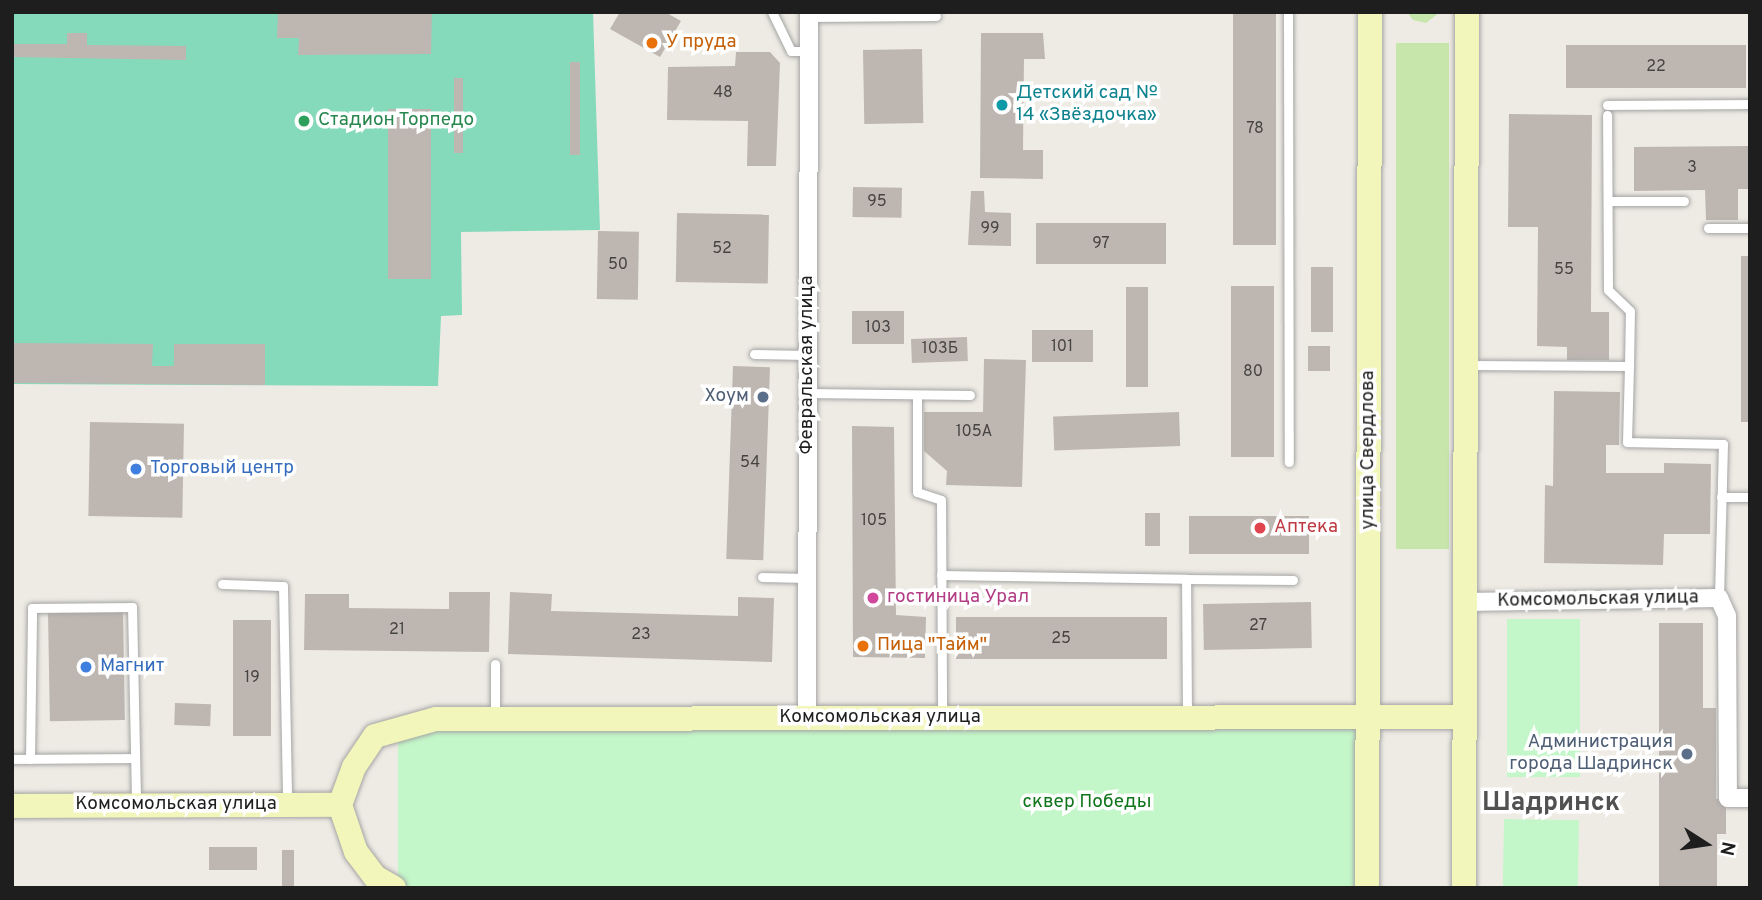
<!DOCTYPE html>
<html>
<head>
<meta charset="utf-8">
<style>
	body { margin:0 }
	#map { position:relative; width:1762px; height:900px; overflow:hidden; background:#eeebe4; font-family:Overpass,sans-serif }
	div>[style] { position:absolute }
	.grass>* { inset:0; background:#c7e6ac; transform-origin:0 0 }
	.park>* { inset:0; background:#c3f6c8; transform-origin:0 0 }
	.pitch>* { inset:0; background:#85dabb }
	.building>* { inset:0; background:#beb7b1; transform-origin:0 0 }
	.roads { filter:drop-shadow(0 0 2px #a5a5a5) drop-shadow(0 0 2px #a5a5a5) }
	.service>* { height:9px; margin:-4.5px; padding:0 4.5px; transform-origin:4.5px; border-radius:4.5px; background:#fff }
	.minor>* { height:18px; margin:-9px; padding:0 9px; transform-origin:9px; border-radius:9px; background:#fff }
	.secondary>* { height:24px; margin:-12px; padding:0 12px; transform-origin:12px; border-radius:12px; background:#f2f6ba }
	.dots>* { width:19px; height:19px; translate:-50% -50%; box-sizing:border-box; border:4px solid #fff; border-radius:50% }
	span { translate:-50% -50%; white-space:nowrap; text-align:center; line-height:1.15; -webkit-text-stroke:7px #fff; paint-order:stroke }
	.number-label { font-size:16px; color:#464443 }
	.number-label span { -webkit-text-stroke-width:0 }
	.food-label { font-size:19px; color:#c56008 }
	.left { translate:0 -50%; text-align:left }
	.culture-label { font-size:19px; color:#0d838f }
	.leisure-label { font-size:19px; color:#27864d }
	.street-label { font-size:19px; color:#1e1e1e }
	.service-label { font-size:19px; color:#4e5e75 }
	.right { translate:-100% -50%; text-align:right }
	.shop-label { font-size:19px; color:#366cbe }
	.health-label { font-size:19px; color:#be3a42 }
	.hotel-label { font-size:19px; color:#b23c85 }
	.park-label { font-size:19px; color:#11761b }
	.district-label { font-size:26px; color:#515151; font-weight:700 }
	.frame { position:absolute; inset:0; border:14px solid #1e1e1e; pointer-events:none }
	.north { position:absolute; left:1671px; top:809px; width:70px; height:70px; -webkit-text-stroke:5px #fff; paint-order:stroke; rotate:102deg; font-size:19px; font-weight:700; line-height:28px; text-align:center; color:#1e1e1e }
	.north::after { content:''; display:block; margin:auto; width:24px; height:32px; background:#1e1e1e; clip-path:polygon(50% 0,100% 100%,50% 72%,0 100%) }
</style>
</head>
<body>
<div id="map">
	<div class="grass">
		<div style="clip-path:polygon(1407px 12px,1440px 12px,1426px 23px,1413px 20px)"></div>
		<div style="left:1396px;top:43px;width:53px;height:506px"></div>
	</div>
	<div class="park">
		<div style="left:1507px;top:619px;width:73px;height:158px"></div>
		<div style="left:1368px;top:717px;width:171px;height:970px;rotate:90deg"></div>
		<div style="left:1504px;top:819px;width:75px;height:69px;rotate:1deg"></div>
	</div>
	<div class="pitch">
		<div style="clip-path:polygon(12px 12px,593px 12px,600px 230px,461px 232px,462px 315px,441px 316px,438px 386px,12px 384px)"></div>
	</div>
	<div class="building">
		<div style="clip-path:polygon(278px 12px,432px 12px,431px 54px,298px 55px,299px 38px,277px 38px)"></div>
		<div style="clip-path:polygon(620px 12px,665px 12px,681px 21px,660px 57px,610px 29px)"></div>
		<div style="left:1233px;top:12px;width:43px;height:233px"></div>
		<div style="clip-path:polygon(67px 33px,87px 33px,87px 45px,186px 46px,186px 60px,12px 57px,12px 44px,67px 44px)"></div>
		<div style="clip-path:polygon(981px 33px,1043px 33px,1045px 59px,1024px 59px,1023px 150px,1043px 150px,1043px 179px,980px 178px)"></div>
		<div style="left:1746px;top:45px;width:43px;height:180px;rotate:90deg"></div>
		<div style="left:922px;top:49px;width:74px;height:59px;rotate:89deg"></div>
		<div style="clip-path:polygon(736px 52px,770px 52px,780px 63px,776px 166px,747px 166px,748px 121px,667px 120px,668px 67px,735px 66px)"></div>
		<div style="left:570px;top:62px;width:10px;height:93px"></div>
		<div style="left:454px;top:78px;width:9px;height:75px"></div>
		<div style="left:388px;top:109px;width:43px;height:170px"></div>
		<div style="clip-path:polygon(1509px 114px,1592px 115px,1591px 312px,1609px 312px,1609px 360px,1567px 360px,1567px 347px,1537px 346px,1538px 227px,1508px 227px)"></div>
		<div style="clip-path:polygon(1750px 146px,1750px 189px,1738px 189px,1738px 220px,1706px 220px,1705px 190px,1634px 191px,1634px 147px)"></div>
		<div style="left:853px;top:187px;width:49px;height:30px;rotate:1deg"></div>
		<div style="clip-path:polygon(971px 191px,984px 191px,985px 212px,1011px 213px,1011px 246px,968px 245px)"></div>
		<div style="left:677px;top:213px;width:92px;height:69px;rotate:1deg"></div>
		<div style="left:1166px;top:223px;width:41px;height:130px;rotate:90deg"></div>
		<div style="left:598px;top:231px;width:41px;height:68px;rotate:1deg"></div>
		<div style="left:1741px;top:256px;width:9px;height:166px"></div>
		<div style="left:1311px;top:267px;width:22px;height:65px"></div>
		<div style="left:1274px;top:286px;width:171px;height:43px;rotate:90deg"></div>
		<div style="left:1126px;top:287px;width:22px;height:100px"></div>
		<div style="left:852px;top:311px;width:52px;height:33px"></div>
		<div style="left:1093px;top:330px;width:32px;height:61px;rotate:90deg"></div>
		<div style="left:967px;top:337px;width:24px;height:56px;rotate:88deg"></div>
		<div style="clip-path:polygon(12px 343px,153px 344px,152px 366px,174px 366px,174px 344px,265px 344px,265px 385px,12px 383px)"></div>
		<div style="left:1308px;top:346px;width:22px;height:25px"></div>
		<div style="clip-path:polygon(984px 359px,1026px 360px,1022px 487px,946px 485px,947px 471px,924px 451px,924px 412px,983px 412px)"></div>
		<div style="left:733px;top:366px;width:37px;height:193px;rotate:2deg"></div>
		<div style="clip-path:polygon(1554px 391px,1620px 392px,1619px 445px,1606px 445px,1606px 473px,1664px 473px,1664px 463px,1711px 464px,1710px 534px,1664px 534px,1663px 565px,1544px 563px,1545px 485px,1553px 486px)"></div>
		<div style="left:1179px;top:412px;width:34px;height:126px;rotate:88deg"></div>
		<div style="left:90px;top:422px;width:94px;height:94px;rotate:1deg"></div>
		<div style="clip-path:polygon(852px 426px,894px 427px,896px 615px,926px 617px,925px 658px,853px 657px)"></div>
		<div style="left:1145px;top:513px;width:15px;height:33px"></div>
		<div style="left:1189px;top:516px;width:120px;height:38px"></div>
		<div style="clip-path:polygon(449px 592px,490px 592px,489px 652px,304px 650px,305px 594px,349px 594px,349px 608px,449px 609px)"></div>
		<div style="clip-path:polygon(510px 592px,552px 594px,551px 611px,738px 616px,738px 597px,774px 598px,772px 662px,508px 654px)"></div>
		<div style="left:1311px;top:602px;width:46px;height:108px;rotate:89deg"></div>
		<div style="left:123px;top:612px;width:108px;height:75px;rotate:89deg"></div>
		<div style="left:1167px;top:617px;width:42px;height:211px;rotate:90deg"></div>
		<div style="left:233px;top:620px;width:38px;height:116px"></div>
		<div style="clip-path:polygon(1659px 623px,1703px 623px,1703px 708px,1716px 708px,1716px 799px,1726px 799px,1726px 834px,1717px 834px,1717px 888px,1659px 888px)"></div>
		<div style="left:175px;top:703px;width:36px;height:22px;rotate:2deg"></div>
		<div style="left:257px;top:847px;width:23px;height:48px;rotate:90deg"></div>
		<div style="left:282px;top:850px;width:12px;height:38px"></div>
	</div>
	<div class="roads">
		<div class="service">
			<div style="left:772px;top:12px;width:43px;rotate:64deg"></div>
			<div style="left:791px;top:51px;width:18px"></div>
			<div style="left:1288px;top:12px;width:450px;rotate:89.9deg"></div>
			<div style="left:809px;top:17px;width:127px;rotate:-0.5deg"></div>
			<div style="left:1607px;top:105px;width:143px;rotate:-0.4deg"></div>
			<div style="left:1608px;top:201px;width:76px"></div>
			<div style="left:1708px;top:228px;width:42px"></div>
			<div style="left:754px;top:354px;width:54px;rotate:1.1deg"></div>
			<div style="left:1468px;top:365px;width:161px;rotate:0.4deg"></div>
			<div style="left:1629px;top:366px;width:55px;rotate:-89deg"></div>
			<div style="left:1630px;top:311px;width:30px;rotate:-136deg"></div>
			<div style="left:1608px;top:290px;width:175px;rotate:-90.3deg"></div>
			<div style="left:1629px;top:366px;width:76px;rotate:91.5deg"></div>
			<div style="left:1627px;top:442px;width:96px;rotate:1.2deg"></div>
			<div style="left:1723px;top:444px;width:154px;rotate:91.5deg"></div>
			<div style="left:808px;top:393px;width:162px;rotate:0.7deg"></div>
			<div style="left:917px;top:395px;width:97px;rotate:90deg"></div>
			<div style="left:917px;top:492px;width:25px;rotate:18deg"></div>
			<div style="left:941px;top:500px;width:216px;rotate:89.7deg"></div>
			<div style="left:1721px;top:497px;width:29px"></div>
			<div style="left:941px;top:575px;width:245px;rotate:0.9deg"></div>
			<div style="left:762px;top:577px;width:45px;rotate:1.3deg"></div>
			<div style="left:222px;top:584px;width:61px;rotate:1.9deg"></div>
			<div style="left:283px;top:586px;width:217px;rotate:88.9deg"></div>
			<div style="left:1187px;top:716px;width:137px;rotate:-90.4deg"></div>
			<div style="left:1186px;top:579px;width:107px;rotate:0.5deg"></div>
			<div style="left:495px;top:717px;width:53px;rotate:-90deg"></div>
			<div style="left:12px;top:759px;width:123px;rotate:-0.5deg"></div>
			<div style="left:30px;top:759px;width:151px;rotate:-89.2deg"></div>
			<div style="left:32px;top:608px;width:100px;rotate:-0.6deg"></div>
			<div style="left:132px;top:607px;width:198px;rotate:88.8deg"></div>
		</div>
		<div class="minor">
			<div style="left:1465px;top:602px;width:254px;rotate:-0.9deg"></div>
			<div style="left:1719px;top:598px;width:20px;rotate:66deg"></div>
			<div style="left:1727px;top:616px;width:182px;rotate:89.7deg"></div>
			<div style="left:1728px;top:798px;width:22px"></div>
			<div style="left:807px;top:718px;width:706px;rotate:-89.84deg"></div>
		</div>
		<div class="secondary">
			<div style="left:12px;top:806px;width:328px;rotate:-0.2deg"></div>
			<div style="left:394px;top:888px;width:22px;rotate:-150deg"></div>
			<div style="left:375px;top:877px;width:31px;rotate:-127deg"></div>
			<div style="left:356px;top:852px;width:50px;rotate:-108.8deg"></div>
			<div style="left:340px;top:805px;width:40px;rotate:-69.8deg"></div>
			<div style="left:354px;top:767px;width:37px;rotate:-56deg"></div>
			<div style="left:375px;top:736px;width:63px;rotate:-15.6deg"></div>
			<div style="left:436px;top:719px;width:1029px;rotate:-0.11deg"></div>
			<div style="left:1367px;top:888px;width:876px;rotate:-89.8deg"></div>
			<div style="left:1464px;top:888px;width:876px;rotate:-89.8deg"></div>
		</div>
	</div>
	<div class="dots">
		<div style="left:652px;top:43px;background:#e8710a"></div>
		<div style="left:1002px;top:105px;background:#0f9aa8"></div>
		<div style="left:304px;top:121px;background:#2e9e5b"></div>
		<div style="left:763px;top:397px;background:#5c6f8a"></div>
		<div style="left:136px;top:469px;background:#3f7fe0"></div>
		<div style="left:1260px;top:528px;background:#e0444e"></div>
		<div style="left:873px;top:598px;background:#d1479c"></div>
		<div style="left:863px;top:646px;background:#e8710a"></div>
		<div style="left:86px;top:667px;background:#3f7fe0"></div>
		<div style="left:1687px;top:754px;background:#5c6f8a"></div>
	</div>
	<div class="number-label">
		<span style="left:1656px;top:67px">22</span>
		<span style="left:723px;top:93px">48</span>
		<span style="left:1255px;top:129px">78</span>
		<span style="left:1692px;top:168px">3</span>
		<span style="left:877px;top:202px">95</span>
		<span style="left:990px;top:229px">99</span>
		<span style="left:1101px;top:244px">97</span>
		<span style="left:722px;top:249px">52</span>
		<span style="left:618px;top:265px">50</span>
		<span style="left:1564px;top:270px">55</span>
		<span style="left:878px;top:328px">103</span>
		<span style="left:1062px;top:347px">101</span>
		<span style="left:940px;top:349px">103Б</span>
		<span style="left:1253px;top:372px">80</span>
		<span style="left:974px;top:432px">105А</span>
		<span style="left:750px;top:463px">54</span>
		<span style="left:874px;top:521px">105</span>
		<span style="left:1258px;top:626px">27</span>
		<span style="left:397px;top:630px">21</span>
		<span style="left:641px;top:635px">23</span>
		<span style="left:1061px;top:639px">25</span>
		<span style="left:252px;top:678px">19</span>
	</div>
	<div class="food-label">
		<span class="left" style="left:666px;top:43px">У пруда</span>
		<span class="left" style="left:877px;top:646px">Пица "Тайм"</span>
	</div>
	<div class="culture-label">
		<span class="left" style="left:1016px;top:105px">Детский сад №<br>14 «Звёздочка»</span>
	</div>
	<div class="leisure-label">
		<span class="left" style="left:318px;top:121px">Стадион Торпедо</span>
	</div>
	<div class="street-label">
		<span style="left:808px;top:365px;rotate:-90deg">Февральская улица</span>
		<span style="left:1369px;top:450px;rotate:-90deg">улица Свердлова</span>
		<span style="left:1598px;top:600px;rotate:-1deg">Комсомольская улица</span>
		<span style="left:880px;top:718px">Комсомольская улица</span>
		<span style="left:176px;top:805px">Комсомольская улица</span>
	</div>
	<div class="service-label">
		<span class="right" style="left:749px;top:397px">Хоум</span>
		<span class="right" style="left:1673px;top:754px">Администрация<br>города Шадринск</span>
	</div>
	<div class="shop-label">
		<span class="left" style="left:150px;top:469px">Торговый центр</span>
		<span class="left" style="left:100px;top:667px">Магнит</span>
	</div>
	<div class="health-label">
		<span class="left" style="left:1274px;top:528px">Аптека</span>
	</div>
	<div class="hotel-label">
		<span class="left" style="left:887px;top:598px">гостиница Урал</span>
	</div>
	<div class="park-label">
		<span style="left:1087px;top:803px">сквер Победы</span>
	</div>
	<div class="district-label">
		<span style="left:1551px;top:804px">Шадринск</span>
	</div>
	<div class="frame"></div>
	<div class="north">N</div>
</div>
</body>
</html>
